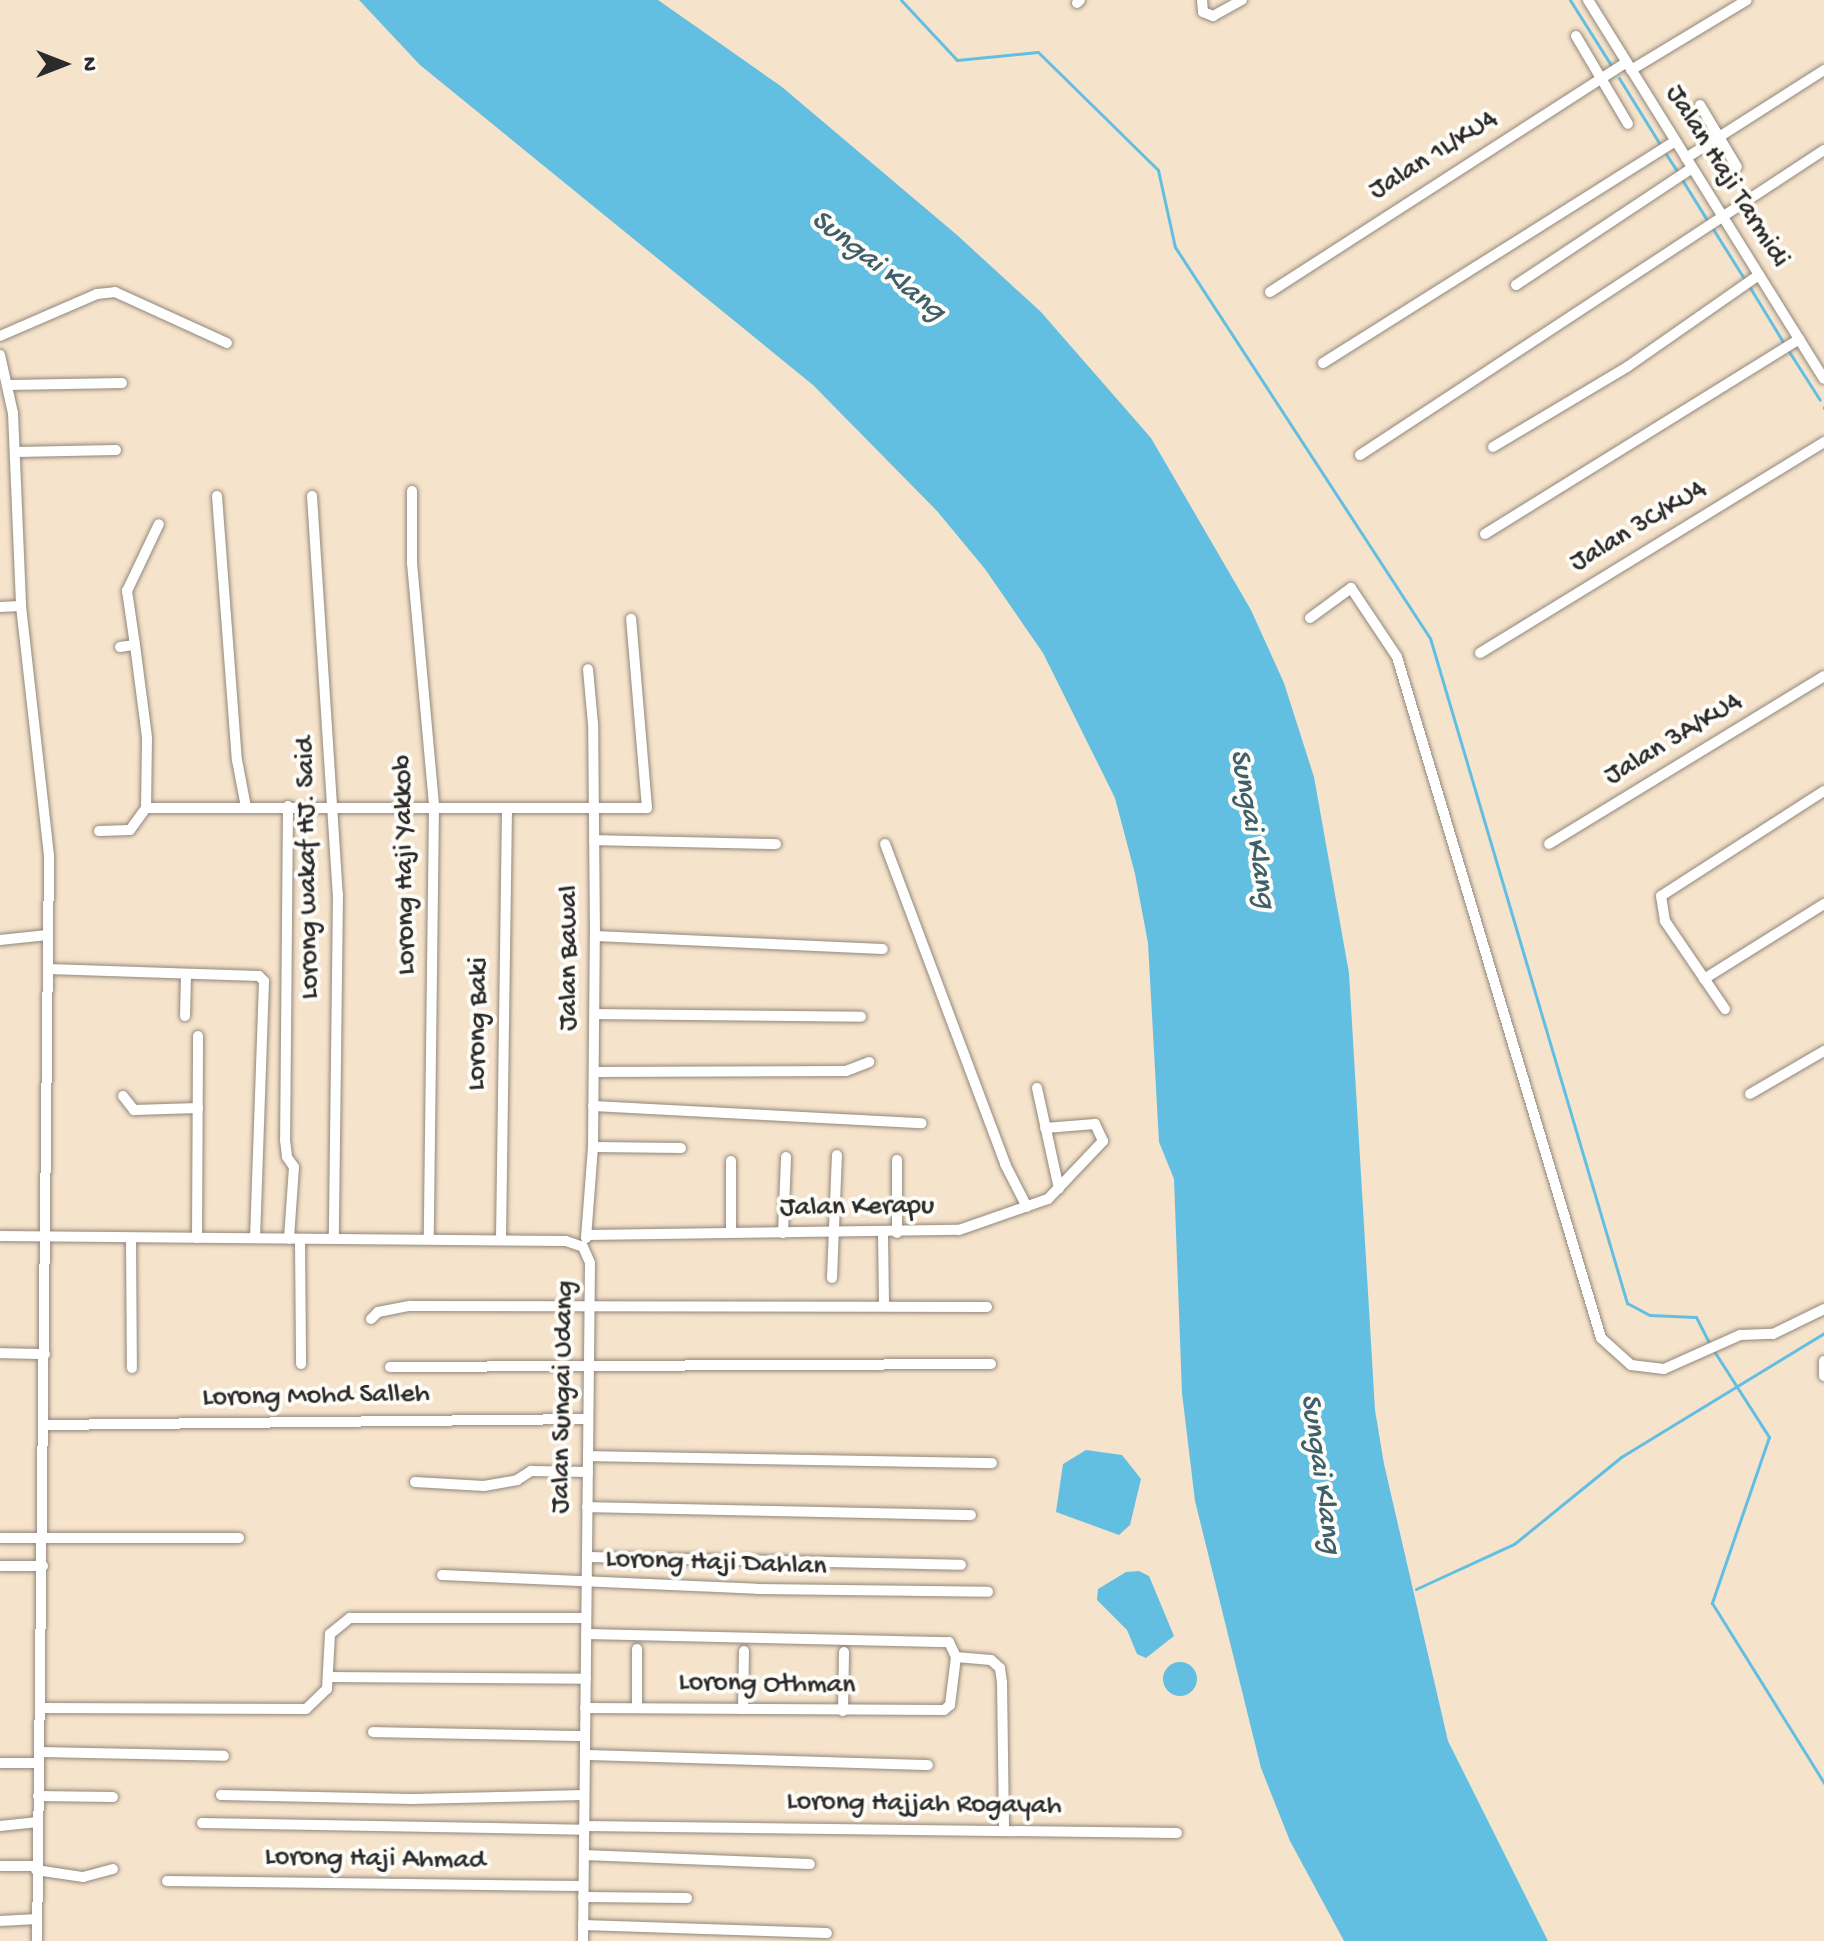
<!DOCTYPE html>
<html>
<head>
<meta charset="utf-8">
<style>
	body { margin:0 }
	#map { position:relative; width:1824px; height:1941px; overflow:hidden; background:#f6e3cb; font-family:"Gochi Hand",sans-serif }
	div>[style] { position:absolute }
	.water>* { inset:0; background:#63bfe1 }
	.round { border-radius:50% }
	.stream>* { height:3px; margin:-1.5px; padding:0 1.5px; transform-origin:1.5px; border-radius:1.5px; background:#63bfe1 }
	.roads { filter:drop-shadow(0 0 2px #90877b) drop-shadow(0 0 2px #90877b) }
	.minor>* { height:10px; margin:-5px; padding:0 5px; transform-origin:5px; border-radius:5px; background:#fff }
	span { translate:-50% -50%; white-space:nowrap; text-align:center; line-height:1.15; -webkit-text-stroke:8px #fdfcf7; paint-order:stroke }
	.street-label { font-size:28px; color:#2b2b2b }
	.water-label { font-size:30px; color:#3f5f6b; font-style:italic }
	.north { position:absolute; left:24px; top:24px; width:80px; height:80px; -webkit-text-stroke:6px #fdfcf7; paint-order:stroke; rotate:90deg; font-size:22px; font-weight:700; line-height:32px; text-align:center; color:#2b2b2b }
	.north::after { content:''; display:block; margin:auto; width:28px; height:36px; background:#2b2b2b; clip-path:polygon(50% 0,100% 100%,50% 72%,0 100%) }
</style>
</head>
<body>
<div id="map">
	<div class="water">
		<div style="clip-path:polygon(359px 0,658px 0,782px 87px,957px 235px,1041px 312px,1151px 438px,1251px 610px,1284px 683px,1314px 777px,1349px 973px,1375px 1410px,1384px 1464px,1448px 1741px,1548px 1941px,1344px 1941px,1290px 1841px,1261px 1768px,1195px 1501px,1182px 1393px,1174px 1179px,1159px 1142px,1148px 943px,1135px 874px,1115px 798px,1043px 653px,985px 569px,937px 511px,813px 385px,420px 65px)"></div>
		<div style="clip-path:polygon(1086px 1450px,1122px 1455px,1141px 1479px,1130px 1525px,1119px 1535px,1056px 1512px,1063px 1464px)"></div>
		<div style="clip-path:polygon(1139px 1571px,1149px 1576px,1174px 1636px,1146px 1658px,1137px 1654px,1127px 1630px,1097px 1600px,1098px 1589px,1126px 1572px)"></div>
		<div class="round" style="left:1163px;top:1662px;width:34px;height:34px"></div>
	</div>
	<div class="stream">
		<div style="left:901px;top:0;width:82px;rotate:47deg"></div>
		<div style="left:957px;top:60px;width:81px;rotate:-5.6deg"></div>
		<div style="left:1038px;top:52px;width:168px;rotate:44.5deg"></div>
		<div style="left:1158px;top:170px;width:79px;rotate:77.6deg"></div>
		<div style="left:1175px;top:247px;width:467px;rotate:56.9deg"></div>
		<div style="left:1430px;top:638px;width:694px;rotate:73.5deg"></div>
		<div style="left:1627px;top:1303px;width:26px;rotate:28deg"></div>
		<div style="left:1650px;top:1315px;width:46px;rotate:2.5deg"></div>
		<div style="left:1696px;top:1317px;width:30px;rotate:63deg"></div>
		<div style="left:1570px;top:0;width:77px;rotate:57.8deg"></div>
		<div style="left:1619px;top:78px;width:80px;rotate:58.3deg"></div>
		<div style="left:1666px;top:154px;width:24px;rotate:57deg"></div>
		<div style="left:1681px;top:178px;width:49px;rotate:58.2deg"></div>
		<div style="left:1713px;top:229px;width:60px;rotate:57.9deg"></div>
		<div style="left:1749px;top:286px;width:66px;rotate:58.7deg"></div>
		<div style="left:1788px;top:350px;width:59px;rotate:57.4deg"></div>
		<div style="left:1824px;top:407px;width:1px;rotate:90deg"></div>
		<div style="left:1714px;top:1351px;width:102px;rotate:57.4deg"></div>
		<div style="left:1769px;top:1437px;width:176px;rotate:109deg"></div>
		<div style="left:1712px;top:1603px;width:212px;rotate:58.1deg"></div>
		<div style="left:1416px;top:1589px;width:108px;rotate:-24.7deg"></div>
		<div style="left:1514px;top:1544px;width:138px;rotate:-39.1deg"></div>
		<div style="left:1621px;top:1457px;width:238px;rotate:-31.4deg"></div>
	</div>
	<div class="roads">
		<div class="minor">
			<div style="left:1202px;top:0;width:12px;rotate:85deg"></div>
			<div style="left:1203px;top:12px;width:11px;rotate:22deg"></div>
			<div style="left:1213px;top:16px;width:33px;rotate:-29deg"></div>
			<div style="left:1588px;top:0;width:446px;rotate:58.1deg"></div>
			<div style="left:1077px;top:3px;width:4px;rotate:-45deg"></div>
			<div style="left:1576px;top:36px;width:102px;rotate:59.4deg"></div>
			<div style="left:1631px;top:70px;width:135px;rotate:-31.1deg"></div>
			<div style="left:1700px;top:105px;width:72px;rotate:59.2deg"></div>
			<div style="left:1686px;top:158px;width:164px;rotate:-32.5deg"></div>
			<div style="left:1516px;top:285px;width:211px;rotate:-33.6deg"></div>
			<div style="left:1270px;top:292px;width:423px;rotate:-32.8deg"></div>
			<div style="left:0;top:336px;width:106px;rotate:-23.4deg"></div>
			<div style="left:97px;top:294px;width:18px;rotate:-6deg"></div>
			<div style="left:115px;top:292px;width:123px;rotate:24.5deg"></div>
			<div style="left:0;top:355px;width:59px;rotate:77.4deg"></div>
			<div style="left:13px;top:413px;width:193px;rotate:87.6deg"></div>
			<div style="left:21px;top:606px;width:253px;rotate:83.6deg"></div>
			<div style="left:49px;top:857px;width:1084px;rotate:90.63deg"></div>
			<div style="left:1323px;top:363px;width:416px;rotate:-32.2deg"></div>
			<div style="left:9px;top:385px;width:113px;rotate:-1deg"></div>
			<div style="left:1493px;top:447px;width:156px;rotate:-30.8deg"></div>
			<div style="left:1627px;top:367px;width:161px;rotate:-34.9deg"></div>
			<div style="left:16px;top:452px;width:100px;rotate:-1.1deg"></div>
			<div style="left:1360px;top:455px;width:555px;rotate:-33.32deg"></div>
			<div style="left:412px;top:491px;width:72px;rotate:90deg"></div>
			<div style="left:412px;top:563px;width:245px;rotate:84.8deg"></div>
			<div style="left:434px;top:807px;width:432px;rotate:90.7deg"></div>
			<div style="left:217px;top:496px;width:265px;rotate:85.7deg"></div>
			<div style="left:237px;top:760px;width:48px;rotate:79.2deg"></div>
			<div style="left:312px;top:496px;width:399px;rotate:86.3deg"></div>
			<div style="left:338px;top:894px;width:345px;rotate:90.7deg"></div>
			<div style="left:1485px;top:534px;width:370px;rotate:-31.8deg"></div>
			<div style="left:0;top:607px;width:21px;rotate:-3deg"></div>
			<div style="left:1310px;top:618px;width:51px;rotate:-36.2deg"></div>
			<div style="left:1351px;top:588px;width:83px;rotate:56.3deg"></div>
			<div style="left:1397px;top:657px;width:711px;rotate:73.32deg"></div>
			<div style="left:1601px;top:1338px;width:40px;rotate:42deg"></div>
			<div style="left:1631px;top:1365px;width:33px;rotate:7deg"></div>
			<div style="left:1664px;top:1369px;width:83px;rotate:-24.1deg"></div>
			<div style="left:1740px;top:1335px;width:33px;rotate:-2deg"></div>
			<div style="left:1773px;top:1334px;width:57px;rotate:-26.1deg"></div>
			<div style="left:135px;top:645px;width:55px;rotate:-98.4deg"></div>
			<div style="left:127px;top:591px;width:74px;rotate:-64.5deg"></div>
			<div style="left:120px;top:647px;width:15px;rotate:-8deg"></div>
			<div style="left:135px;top:645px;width:94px;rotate:82.6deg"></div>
			<div style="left:147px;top:738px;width:70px;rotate:90.8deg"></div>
			<div style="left:1480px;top:653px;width:404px;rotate:-31.5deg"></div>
			<div style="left:288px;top:806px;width:334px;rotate:90.5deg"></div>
			<div style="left:285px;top:1140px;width:17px;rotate:83deg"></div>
			<div style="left:287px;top:1157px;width:12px;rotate:55deg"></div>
			<div style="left:294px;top:1167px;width:72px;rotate:94deg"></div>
			<div style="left:99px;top:831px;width:31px;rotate:-2deg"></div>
			<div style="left:130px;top:830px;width:27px;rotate:-54deg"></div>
			<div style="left:146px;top:808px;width:501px"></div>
			<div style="left:647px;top:808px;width:190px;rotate:-94.8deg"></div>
			<div style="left:594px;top:840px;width:182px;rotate:1.3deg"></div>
			<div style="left:885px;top:844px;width:342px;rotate:69.4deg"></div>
			<div style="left:1005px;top:1164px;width:48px;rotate:62.9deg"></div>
			<div style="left:1549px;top:844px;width:322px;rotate:-31.4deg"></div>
			<div style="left:595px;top:936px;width:288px;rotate:2.6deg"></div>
			<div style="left:0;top:940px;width:48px;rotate:-5.9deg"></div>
			<div style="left:48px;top:969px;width:211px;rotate:1.9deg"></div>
			<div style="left:259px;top:976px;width:7px;rotate:45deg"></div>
			<div style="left:264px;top:981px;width:257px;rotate:92deg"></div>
			<div style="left:1704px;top:979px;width:142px;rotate:-32deg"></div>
			<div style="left:1725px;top:1009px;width:107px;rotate:-124.3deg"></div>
			<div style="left:1665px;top:921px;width:25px;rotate:-99deg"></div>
			<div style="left:1661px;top:896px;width:194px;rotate:-32.8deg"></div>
			<div style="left:595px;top:1014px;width:266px;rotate:0.6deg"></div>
			<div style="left:185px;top:1016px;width:40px;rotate:-88.6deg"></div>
			<div style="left:594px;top:1072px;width:252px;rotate:-0.2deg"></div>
			<div style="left:846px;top:1071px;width:25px;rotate:-21deg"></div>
			<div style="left:1037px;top:1088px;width:103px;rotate:77.7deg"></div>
			<div style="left:1750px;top:1094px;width:86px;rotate:-30.2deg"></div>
			<div style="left:123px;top:1096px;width:18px;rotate:52deg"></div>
			<div style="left:134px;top:1110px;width:64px;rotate:-1.8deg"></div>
			<div style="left:593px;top:1106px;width:329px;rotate:3deg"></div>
			<div style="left:593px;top:1147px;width:88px;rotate:0.7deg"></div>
			<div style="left:731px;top:1161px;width:71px;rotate:90deg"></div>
			<div style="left:883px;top:1232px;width:73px;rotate:89.2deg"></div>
			<div style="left:783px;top:1233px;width:76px;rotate:-87.7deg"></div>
			<div style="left:897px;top:1233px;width:73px;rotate:-90deg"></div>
			<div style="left:587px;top:1235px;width:372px;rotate:-0.8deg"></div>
			<div style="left:959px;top:1230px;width:94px;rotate:-19.2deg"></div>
			<div style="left:1048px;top:1199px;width:80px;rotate:-46.5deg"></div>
			<div style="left:1103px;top:1141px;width:19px;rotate:-115deg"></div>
			<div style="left:1095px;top:1124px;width:50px;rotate:175.4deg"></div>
			<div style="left:0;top:1236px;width:566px;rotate:0.51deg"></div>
			<div style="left:566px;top:1241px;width:18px;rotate:19deg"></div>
			<div style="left:583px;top:1247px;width:17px;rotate:66deg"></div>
			<div style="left:590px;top:1263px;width:678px;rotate:90.59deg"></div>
			<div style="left:197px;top:1238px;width:202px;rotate:-89.7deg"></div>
			<div style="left:586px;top:1238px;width:91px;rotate:-85.6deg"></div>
			<div style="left:593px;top:1147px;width:211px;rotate:-89.5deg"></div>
			<div style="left:595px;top:936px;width:212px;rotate:-90.5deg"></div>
			<div style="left:593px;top:724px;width:55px;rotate:-95.2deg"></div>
			<div style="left:131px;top:1239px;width:129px;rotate:89.6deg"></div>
			<div style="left:300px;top:1239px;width:125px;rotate:89.5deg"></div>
			<div style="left:501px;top:1239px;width:429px;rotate:-89.2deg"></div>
			<div style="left:832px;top:1278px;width:123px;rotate:-87.7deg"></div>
			<div style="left:371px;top:1319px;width:10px;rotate:-45deg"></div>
			<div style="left:378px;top:1312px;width:33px;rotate:-11deg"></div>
			<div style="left:410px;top:1306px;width:577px;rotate:0.1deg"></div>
			<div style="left:0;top:1353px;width:45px;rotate:1.3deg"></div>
			<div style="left:1824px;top:1361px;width:15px;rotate:90deg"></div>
			<div style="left:390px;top:1367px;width:601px;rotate:-0.29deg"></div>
			<div style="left:44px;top:1425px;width:544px;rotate:-0.63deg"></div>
			<div style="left:588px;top:1456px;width:404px;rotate:1deg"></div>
			<div style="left:415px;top:1482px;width:69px;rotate:3.3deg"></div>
			<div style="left:484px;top:1486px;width:34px;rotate:-10deg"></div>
			<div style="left:517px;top:1480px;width:17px;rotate:-33deg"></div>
			<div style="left:531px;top:1471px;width:57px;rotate:1deg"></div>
			<div style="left:587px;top:1507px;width:384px;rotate:1.2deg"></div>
			<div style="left:0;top:1538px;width:239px"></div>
			<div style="left:587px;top:1557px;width:374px;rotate:1.2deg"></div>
			<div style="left:0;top:1566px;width:43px"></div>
			<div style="left:442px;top:1575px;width:315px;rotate:2.5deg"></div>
			<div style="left:757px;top:1589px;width:231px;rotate:0.7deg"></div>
			<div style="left:586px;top:1634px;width:363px;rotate:1.3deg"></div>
			<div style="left:949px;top:1642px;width:17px;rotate:65deg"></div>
			<div style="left:637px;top:1649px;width:59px;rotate:90deg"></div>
			<div style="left:329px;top:1677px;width:257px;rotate:0.4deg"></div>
			<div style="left:41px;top:1708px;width:265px;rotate:0.2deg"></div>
			<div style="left:306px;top:1709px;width:29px;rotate:-44deg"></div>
			<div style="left:327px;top:1689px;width:55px;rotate:-86.9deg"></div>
			<div style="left:330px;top:1634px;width:26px;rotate:-39deg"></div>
			<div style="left:350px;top:1618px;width:236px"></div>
			<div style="left:585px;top:1708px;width:359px;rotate:0.3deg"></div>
			<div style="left:944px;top:1710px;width:8px;rotate:-40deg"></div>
			<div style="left:950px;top:1705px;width:48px;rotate:-82.9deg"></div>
			<div style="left:956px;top:1657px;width:35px;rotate:5deg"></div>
			<div style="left:991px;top:1660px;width:12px;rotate:42deg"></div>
			<div style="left:1000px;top:1668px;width:14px;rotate:82deg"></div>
			<div style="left:1002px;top:1682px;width:147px;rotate:89.2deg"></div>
			<div style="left:743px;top:1709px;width:58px;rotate:-89deg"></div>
			<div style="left:843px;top:1711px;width:59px;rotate:-89deg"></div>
			<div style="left:373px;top:1732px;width:212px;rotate:1.1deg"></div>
			<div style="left:40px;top:1752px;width:184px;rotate:1.2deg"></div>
			<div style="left:585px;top:1755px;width:343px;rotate:1.7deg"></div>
			<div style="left:0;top:1763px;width:39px"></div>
			<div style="left:221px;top:1795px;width:191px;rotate:1.2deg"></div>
			<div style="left:412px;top:1799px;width:172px;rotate:-1.3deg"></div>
			<div style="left:38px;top:1796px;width:75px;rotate:0.8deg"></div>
			<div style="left:202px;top:1823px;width:382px;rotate:1deg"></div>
			<div style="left:0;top:1826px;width:38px;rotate:-6deg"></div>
			<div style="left:584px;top:1826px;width:593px;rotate:0.68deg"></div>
			<div style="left:584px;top:1855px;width:226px;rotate:2.3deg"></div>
			<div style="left:0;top:1866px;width:37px"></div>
			<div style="left:36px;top:1870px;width:48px;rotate:8.5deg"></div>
			<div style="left:83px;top:1877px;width:31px;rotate:-15deg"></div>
			<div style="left:167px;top:1881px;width:416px;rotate:0.7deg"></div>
			<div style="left:583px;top:1897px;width:104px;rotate:0.6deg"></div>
			<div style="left:0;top:1921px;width:37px;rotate:-3deg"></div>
			<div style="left:583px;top:1925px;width:244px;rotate:1.9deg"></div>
		</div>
	</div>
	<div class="street-label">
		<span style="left:1434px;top:156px;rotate:-32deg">Jalan 1L/KU4</span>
		<span style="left:1726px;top:177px;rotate:58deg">Jalan Haji Tarmidi</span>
		<span style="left:1639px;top:527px;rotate:-31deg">Jalan 3C/KU4</span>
		<span style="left:1674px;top:740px;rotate:-31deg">Jalan 3A/KU4</span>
		<span style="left:406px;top:865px;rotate:-91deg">Lorong Haji Yakkob</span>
		<span style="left:309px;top:868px;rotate:-91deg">Lorong wakaf HJ. Said</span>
		<span style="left:570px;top:958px;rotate:-90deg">Jalan Bawal</span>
		<span style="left:479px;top:1024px;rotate:-89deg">Lorong Baki</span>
		<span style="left:857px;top:1208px;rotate:-1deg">Jalan Kerapu</span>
		<span style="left:316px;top:1397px;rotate:-1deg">Lorong Mohd Salleh</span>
		<span style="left:564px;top:1397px;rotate:-89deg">Jalan Sungai Udang</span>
		<span style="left:716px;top:1564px;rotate:2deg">Lorong Haji Dahlan</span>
		<span style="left:767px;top:1685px;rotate:1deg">Lorong Othman</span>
		<span style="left:924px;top:1805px;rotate:1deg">Lorong Hajjah Rogayah</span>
		<span style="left:375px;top:1860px;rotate:1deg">Lorong Haji Ahmad</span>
	</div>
	<div class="water-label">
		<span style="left:877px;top:267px;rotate:38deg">Sungai Klang</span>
		<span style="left:1251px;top:829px;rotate:80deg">Sungai Klang</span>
		<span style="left:1319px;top:1474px;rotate:82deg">Sungai Klang</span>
	</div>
	<div class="north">N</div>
</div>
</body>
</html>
